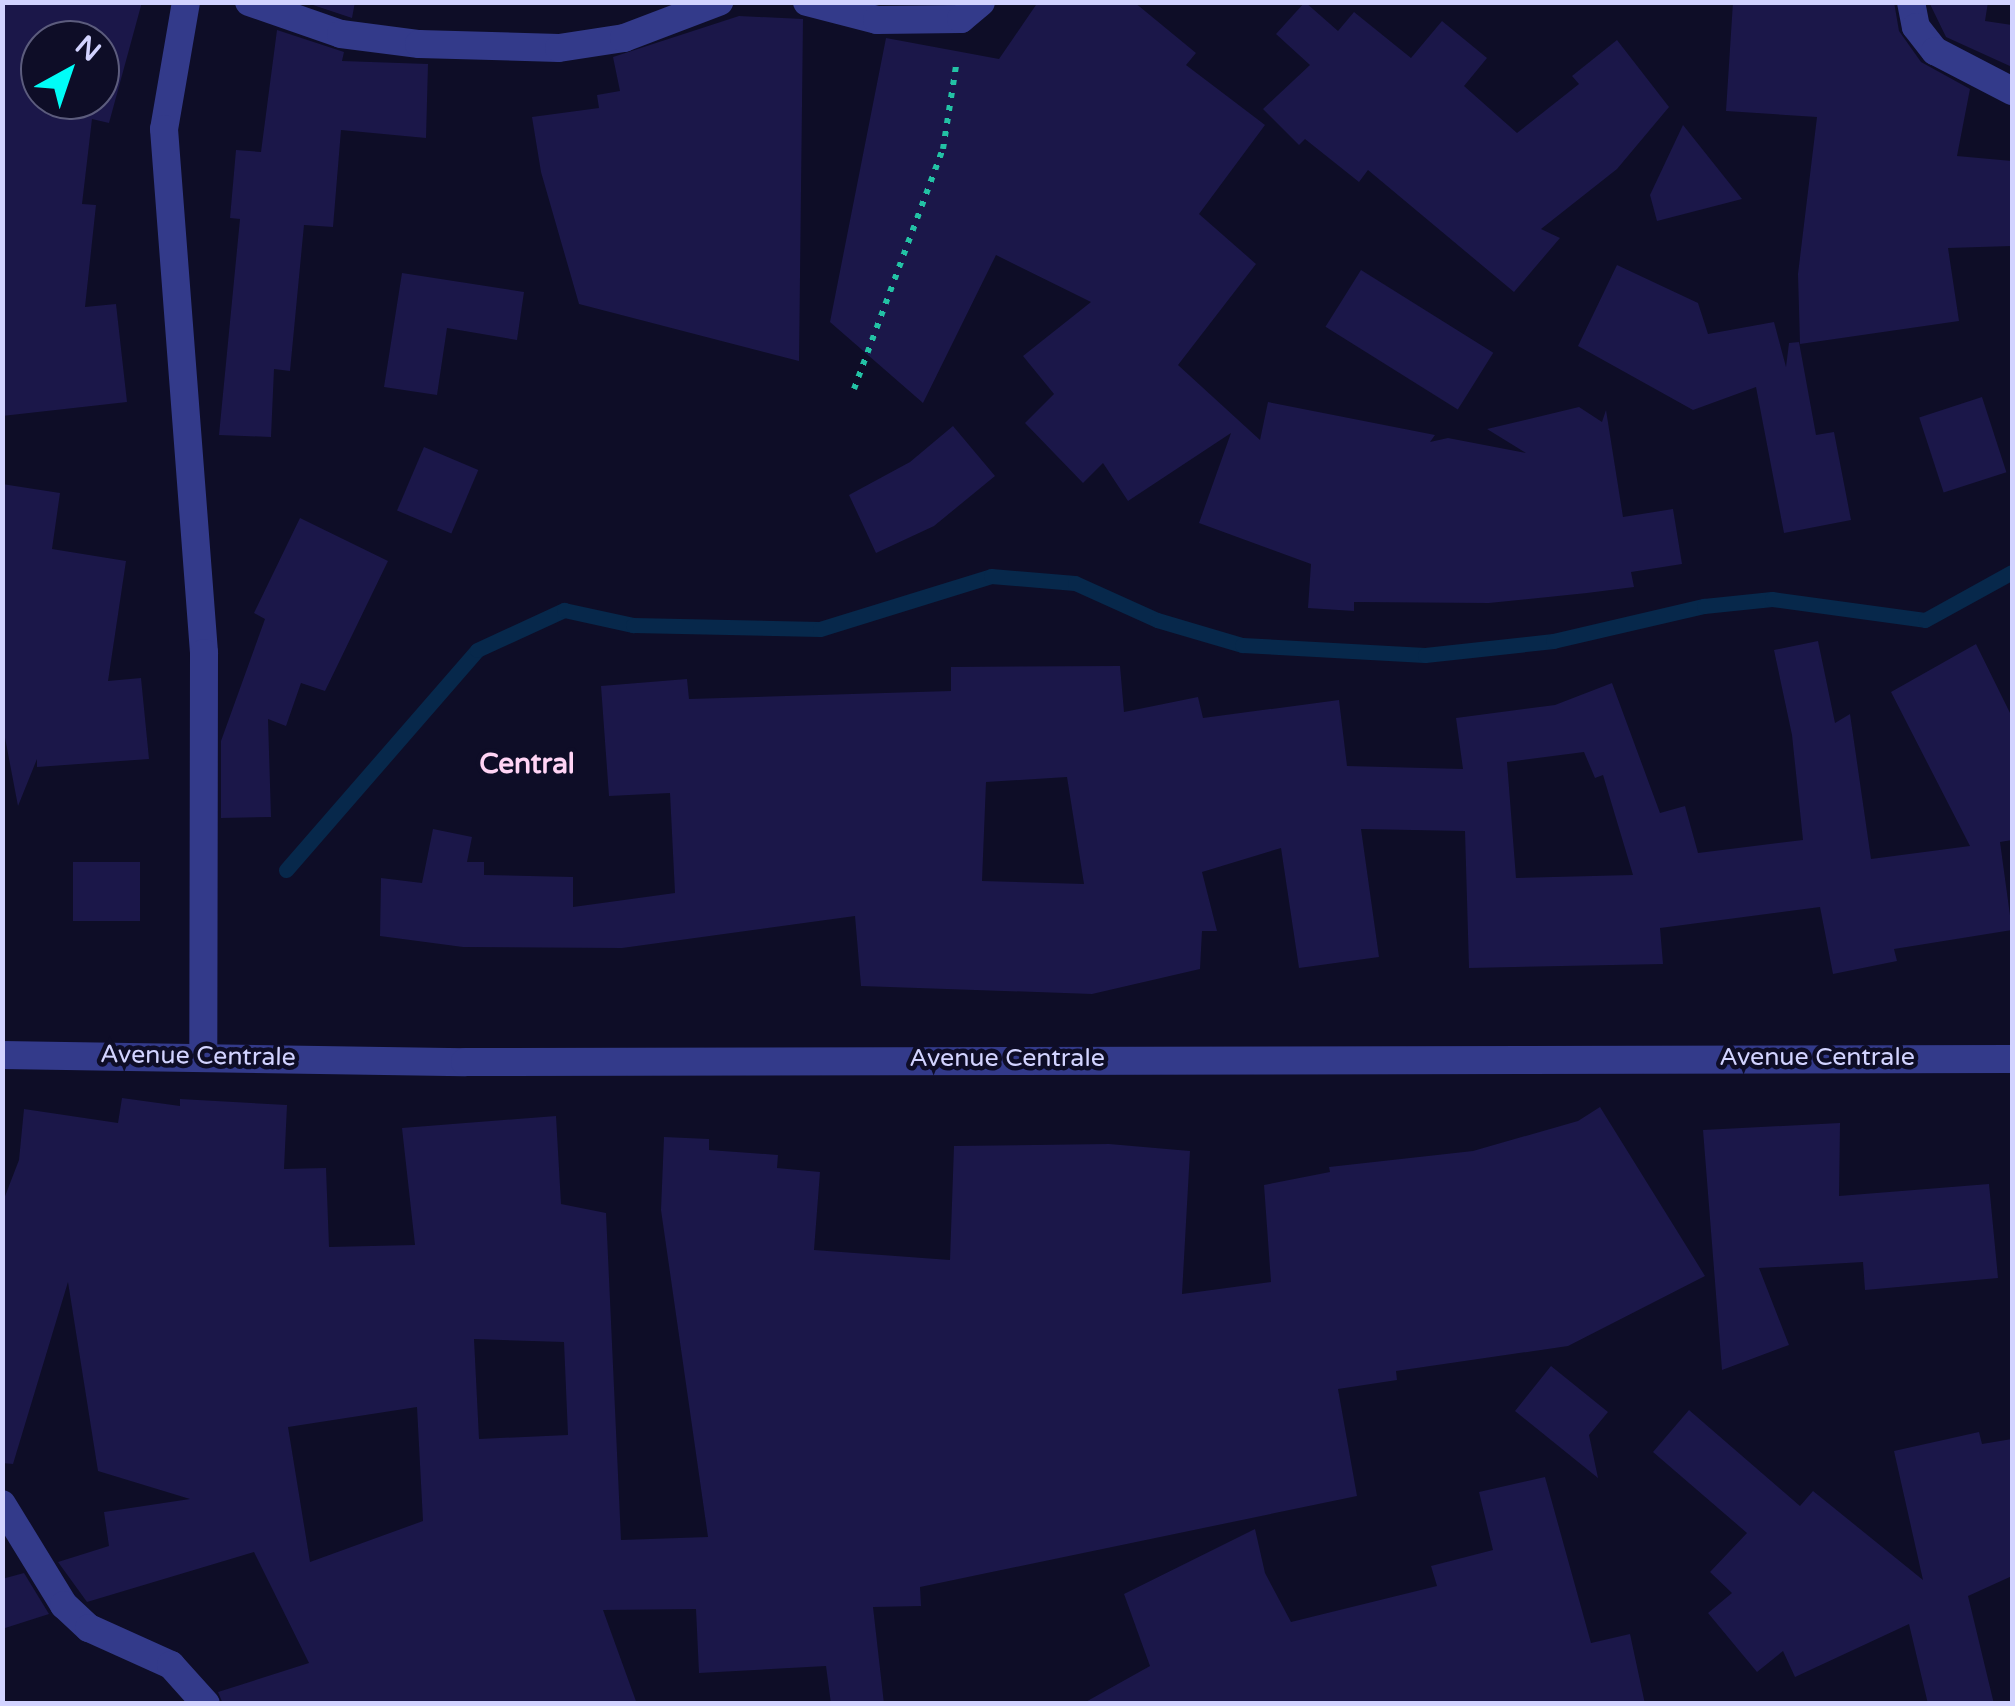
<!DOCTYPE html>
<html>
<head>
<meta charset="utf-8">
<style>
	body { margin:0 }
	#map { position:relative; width:2015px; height:1706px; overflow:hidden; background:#0e0d27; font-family:"Varela Round",sans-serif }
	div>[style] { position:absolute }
	.stream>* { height:15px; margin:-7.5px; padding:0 7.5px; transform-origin:7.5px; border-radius:7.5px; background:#07284b }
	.building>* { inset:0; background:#1b1749; transform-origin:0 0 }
	.path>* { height:6px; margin-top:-3px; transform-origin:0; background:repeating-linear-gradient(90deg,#23c2a5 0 5px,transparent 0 13px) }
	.minor>* { height:28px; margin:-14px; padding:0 14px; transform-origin:14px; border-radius:14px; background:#333a8a }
	.tertiary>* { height:28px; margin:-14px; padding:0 14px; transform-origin:14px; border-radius:14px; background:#333a8a }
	span { translate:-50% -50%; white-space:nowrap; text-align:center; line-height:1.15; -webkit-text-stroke:9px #0e0d27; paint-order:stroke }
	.street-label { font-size:25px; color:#d2d3ff }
	.neighbourhood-label { font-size:28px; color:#ffd4f5; font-weight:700 }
	.frame { position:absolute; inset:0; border:5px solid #d2d3ff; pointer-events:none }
	.north { position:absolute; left:20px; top:20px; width:100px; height:100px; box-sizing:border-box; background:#0e0d27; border:2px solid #5c5c7d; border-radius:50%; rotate:40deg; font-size:28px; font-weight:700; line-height:40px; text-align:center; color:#d2d3ff }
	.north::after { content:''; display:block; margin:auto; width:35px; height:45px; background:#00fdf7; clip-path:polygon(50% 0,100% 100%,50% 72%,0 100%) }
</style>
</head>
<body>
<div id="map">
	<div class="stream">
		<div style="left:286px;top:870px;width:291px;rotate:-49deg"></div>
		<div style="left:477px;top:650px;width:96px;rotate:-24.7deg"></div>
		<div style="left:564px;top:610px;width:71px;rotate:12.3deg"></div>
		<div style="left:633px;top:625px;width:187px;rotate:1.2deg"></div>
		<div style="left:820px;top:629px;width:179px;rotate:-17.2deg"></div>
		<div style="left:991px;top:576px;width:84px;rotate:4.8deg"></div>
		<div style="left:1075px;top:583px;width:90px;rotate:24.3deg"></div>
		<div style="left:1157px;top:620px;width:89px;rotate:16.4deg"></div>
		<div style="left:1242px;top:645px;width:183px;rotate:3.1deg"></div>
		<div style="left:1425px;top:655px;width:129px;rotate:-6.2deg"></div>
		<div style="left:1553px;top:641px;width:155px;rotate:-13.1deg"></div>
		<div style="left:1704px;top:606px;width:68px;rotate:-5.9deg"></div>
		<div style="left:1772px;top:599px;width:154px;rotate:7.8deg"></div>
		<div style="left:1925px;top:620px;width:99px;rotate:-28.9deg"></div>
	</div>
	<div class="building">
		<div style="clip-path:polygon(evenodd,3px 2px,142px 2px,109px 123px,92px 119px,82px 204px,96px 205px,85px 307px,116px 304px,127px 402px,2px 416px,3px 2px,40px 40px,100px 40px,100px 100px,40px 100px,40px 40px)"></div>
		<div style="clip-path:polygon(304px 2px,355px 2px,352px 18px)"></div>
		<div style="clip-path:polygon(1038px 2px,1134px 2px,1196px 53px,1186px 65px,1265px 125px,1199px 214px,1256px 264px,1178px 365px,1260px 440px,1268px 402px,1435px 435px,1430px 442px,1448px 438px,1526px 453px,1487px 429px,1579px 407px,1602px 422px,1606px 410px,1623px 517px,1673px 509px,1682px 564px,1631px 572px,1634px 587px,1587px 593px,1489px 603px,1354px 602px,1354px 611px,1308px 608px,1311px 564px,1199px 523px,1231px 433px,1128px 501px,1103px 463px,1083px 483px,1025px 423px,1054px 394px,1023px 356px,1091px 302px,996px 255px,923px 403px,830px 322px,886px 38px,999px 59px)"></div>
		<div style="clip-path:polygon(1305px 2px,1338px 31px,1354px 12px,1411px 58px,1442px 21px,1487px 58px,1464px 86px,1517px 133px,1579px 84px,1572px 76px,1617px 40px,1669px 107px,1617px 169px,1541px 229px,1560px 238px,1514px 292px,1368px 170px,1359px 182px,1305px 139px,1299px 145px,1263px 109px,1310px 65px,1276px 34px)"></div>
		<div style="clip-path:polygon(1733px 2px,1894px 2px,1899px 31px,1921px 62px,1970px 89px,1957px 156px,2012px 161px,2012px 246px,1948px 248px,1959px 321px,1800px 344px,1798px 274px,1817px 117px,1726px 111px)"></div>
		<div style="clip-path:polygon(1929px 2px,1988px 2px,1985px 21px,2012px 25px,2012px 67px,1946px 37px)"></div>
		<div style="clip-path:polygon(739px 16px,803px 19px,799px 361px,579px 304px,541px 172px,532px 117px,599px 108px,597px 95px,620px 91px,613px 57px)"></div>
		<div style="clip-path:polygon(277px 30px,344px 52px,342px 61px,428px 64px,426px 138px,341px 130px,333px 227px,304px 225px,290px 371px,274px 369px,271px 437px,219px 435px,240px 219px,230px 218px,236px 150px,261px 152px)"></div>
		<div style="clip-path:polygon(1683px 125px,1742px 199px,1657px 221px,1650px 195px)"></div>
		<div style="clip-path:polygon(1617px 265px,1698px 303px,1708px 334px,1774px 322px,1786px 367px,1789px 343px,1799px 342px,1816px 435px,1834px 432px,1851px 520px,1784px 533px,1756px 387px,1693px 410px,1578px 346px)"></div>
		<div style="left:1361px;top:270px;width:156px;height:67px;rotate:32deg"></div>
		<div style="clip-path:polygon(402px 273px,524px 292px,517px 340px,447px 328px,437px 395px,384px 387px)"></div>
		<div style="left:1982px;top:397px;width:79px;height:66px;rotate:72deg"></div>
		<div style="clip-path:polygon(953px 426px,995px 476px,934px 526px,876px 553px,849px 495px,910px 462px)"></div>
		<div style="left:424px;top:447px;width:59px;height:69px;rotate:23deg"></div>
		<div style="clip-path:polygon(2px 484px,60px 493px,52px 549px,126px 561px,108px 681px,141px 678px,149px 759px,37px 767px,37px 759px,18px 806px,2px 722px)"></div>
		<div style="clip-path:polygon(300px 518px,388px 561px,325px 691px,301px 683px,286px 726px,268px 719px,271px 817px,221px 818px,221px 741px,265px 619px,254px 613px)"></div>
		<div style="clip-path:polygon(evenodd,1818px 641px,1835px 723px,1850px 714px,1871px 859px,1970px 846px,1891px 692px,1976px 644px,2012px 717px,2012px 840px,2000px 842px,2012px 930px,1894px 949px,1897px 961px,1833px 974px,1820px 907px,1660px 928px,1663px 964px,1469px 968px,1465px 831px,1361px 829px,1379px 957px,1299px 968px,1281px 848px,1202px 872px,1217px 931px,1202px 931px,1200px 969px,1092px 994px,861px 986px,855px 916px,622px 948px,463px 947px,380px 936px,381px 878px,422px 883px,433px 829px,472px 837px,467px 862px,484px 862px,484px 875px,573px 877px,573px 907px,675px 893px,670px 793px,609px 796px,601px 686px,687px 679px,689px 699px,951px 691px,951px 667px,1120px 666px,1124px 712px,1198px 697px,1203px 718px,1339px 700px,1347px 766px,1463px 769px,1456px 718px,1555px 705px,1612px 683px,1660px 813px,1685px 806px,1698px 853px,1803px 840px,1792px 735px,1774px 650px,1818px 641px,1584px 752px,1595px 778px,1603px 775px,1633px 875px,1516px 878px,1507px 762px,1584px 752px,1818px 641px,1067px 777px,1084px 884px,982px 881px,986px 782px,1067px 777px)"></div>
		<div style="left:73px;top:862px;width:67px;height:59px"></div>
		<div style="clip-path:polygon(evenodd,122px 1098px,180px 1106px,180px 1099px,287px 1105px,284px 1169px,326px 1168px,329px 1247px,415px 1245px,402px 1128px,556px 1116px,561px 1204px,606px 1213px,621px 1540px,708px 1537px,661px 1210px,664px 1137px,709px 1139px,709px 1150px,778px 1155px,777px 1168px,820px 1172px,814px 1250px,950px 1260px,954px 1146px,1109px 1144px,1190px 1151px,1182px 1294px,1271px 1282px,1264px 1185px,1330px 1172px,1329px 1167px,1473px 1151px,1578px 1121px,1600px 1107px,1705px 1276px,1568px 1346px,1396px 1371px,1397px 1380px,1338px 1389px,1357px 1496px,920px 1587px,921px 1606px,873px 1607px,884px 1704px,831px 1704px,826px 1666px,699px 1673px,696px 1609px,603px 1610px,637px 1704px,223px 1704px,218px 1692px,309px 1663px,254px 1552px,87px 1602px,58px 1562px,109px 1546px,104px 1512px,190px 1499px,98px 1471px,68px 1282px,13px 1464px,2px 1463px,2px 1204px,19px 1160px,24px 1109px,118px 1123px,122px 1098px,474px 1339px,564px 1342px,568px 1435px,479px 1439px,474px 1339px,122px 1098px,417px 1407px,423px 1521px,310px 1562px,288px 1427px,417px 1407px)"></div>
		<div style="clip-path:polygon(1840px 1123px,1839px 1196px,1989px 1184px,1998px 1278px,1865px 1290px,1863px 1262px,1759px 1268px,1789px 1345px,1722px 1370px,1703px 1130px)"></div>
		<div style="clip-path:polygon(1551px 1366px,1608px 1412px,1589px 1435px,1598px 1478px,1515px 1411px)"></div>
		<div style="clip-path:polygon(1689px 1410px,1800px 1506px,1813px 1491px,1923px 1580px,1894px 1451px,1979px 1432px,1982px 1444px,2012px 1439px,2012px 1576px,1968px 1596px,1994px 1704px,1928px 1704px,1909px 1624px,1795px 1677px,1783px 1651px,1757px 1672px,1708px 1613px,1732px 1593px,1710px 1572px,1747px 1533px,1653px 1452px)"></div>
		<div style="clip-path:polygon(1545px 1477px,1591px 1643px,1630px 1634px,1645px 1704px,1082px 1704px,1150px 1666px,1124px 1594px,1255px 1529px,1265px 1573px,1291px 1622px,1437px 1586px,1431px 1566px,1493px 1550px,1479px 1492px)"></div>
		<div style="clip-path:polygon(24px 1573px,49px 1614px,2px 1629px,2px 1579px)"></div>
	</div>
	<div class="path">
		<div style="left:854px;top:389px;width:256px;rotate:-69.7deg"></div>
		<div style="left:943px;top:149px;width:90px;rotate:-81.1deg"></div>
	</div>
	<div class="minor">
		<div style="left:186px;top:2px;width:129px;rotate:99.8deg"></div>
		<div style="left:164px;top:129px;width:526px;rotate:85.63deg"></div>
		<div style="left:204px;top:653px;width:402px;rotate:90.1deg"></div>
		<div style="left:249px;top:2px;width:97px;rotate:19.2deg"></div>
		<div style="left:341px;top:34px;width:79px;rotate:7.3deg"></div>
		<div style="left:419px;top:44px;width:140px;rotate:1.6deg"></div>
		<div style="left:559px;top:48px;width:66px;rotate:-8.7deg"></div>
		<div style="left:624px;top:38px;width:102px;rotate:-20.8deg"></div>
		<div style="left:807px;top:2px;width:72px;rotate:14.4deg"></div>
		<div style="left:877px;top:20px;width:84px;rotate:-0.7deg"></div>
		<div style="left:961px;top:19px;width:26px;rotate:-40deg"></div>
		<div style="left:1911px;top:2px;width:25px;rotate:79deg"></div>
		<div style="left:1916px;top:27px;width:31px;rotate:52deg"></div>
		<div style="left:1935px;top:51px;width:87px;rotate:27.5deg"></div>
		<div style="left:2px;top:1504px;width:119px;rotate:58.5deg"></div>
		<div style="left:64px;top:1605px;width:34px;rotate:43deg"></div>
		<div style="left:89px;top:1628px;width:90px;rotate:24.3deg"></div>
		<div style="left:171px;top:1665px;width:52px;rotate:48.1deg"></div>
	</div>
	<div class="tertiary">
		<div style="left:2px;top:1055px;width:463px;rotate:0.9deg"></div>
		<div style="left:465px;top:1062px;width:1547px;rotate:-0.11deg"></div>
	</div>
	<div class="street-label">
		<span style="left:198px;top:1056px;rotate:1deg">Avenue Centrale</span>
		<span style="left:1817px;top:1057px">Avenue Centrale</span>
		<span style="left:1007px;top:1058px">Avenue Centrale</span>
	</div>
	<div class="neighbourhood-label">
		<span style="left:527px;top:764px">Central</span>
	</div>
	<div class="frame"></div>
	<div class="north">N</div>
</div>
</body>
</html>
